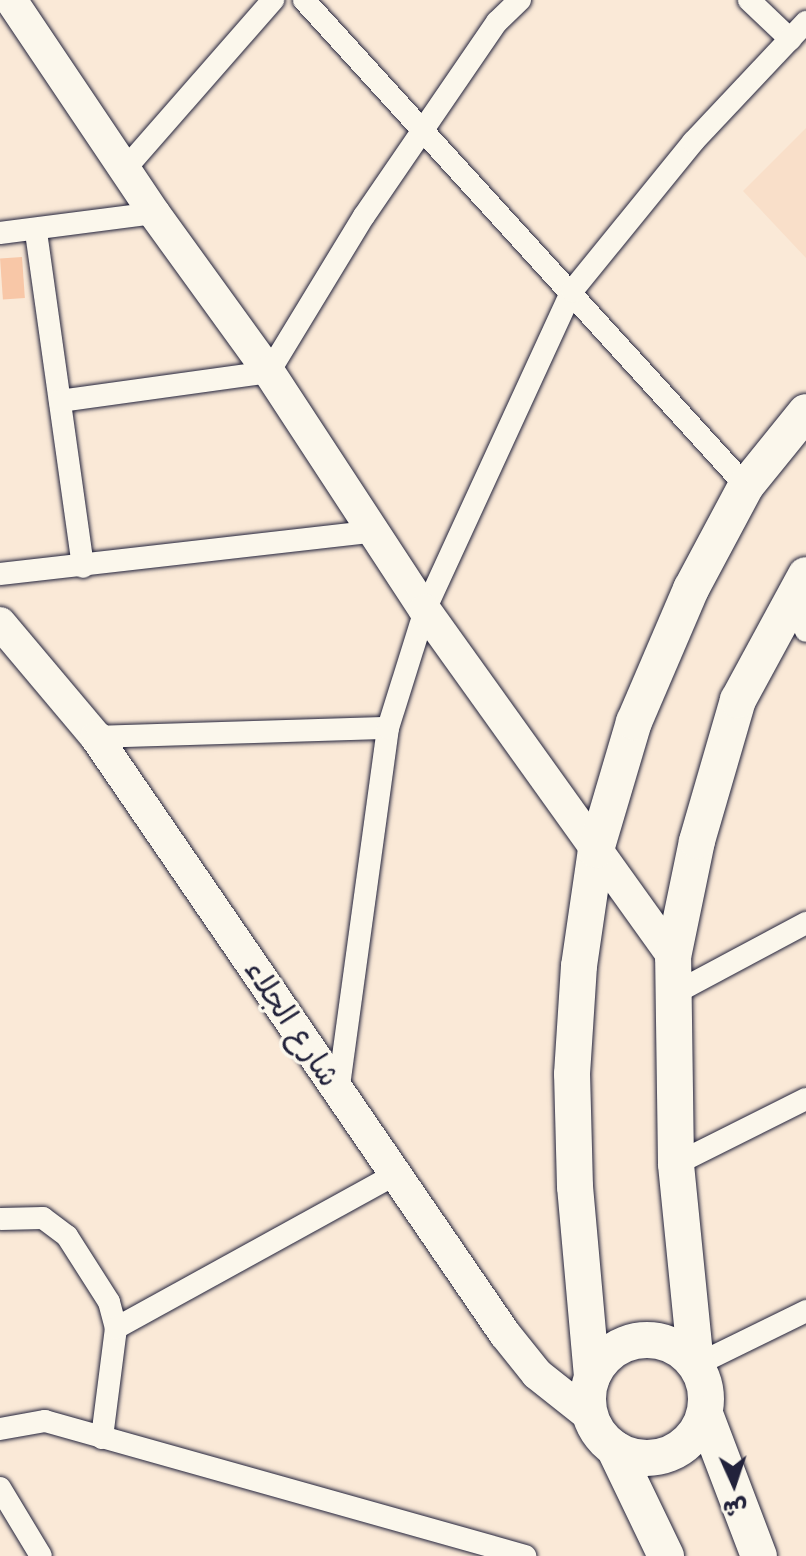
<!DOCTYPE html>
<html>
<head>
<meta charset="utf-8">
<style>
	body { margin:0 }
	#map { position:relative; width:806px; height:1556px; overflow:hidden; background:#fae9d7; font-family:"Comic Neue","Playpen Sans Arabic",sans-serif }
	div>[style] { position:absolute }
	.built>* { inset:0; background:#f9dfc9 }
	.building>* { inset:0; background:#f8c7a7; transform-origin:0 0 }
	.roads { filter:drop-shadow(0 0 2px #22223b) drop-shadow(0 0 2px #22223b) }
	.street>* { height:22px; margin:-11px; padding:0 11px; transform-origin:11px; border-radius:11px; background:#fbf7ec }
	.secondary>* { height:32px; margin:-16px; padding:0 16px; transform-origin:16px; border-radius:16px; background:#fbf7ec }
	.primary>* { height:36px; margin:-18px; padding:0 18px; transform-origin:18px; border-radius:18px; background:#fbf7ec }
	.primary>.ring { margin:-18px; padding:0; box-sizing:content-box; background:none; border:36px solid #fbf7ec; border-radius:50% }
	span { translate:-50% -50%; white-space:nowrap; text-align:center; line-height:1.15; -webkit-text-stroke:7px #fbf7ec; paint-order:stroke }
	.street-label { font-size:30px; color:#22223b }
	.north { position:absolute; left:694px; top:1444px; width:80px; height:80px; -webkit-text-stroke:6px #fbf7ec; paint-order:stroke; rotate:177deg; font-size:22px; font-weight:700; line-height:32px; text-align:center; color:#22223b }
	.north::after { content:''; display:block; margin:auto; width:28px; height:36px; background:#22223b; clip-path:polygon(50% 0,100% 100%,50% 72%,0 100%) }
</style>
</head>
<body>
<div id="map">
	<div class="built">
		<div style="clip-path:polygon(806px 128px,806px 258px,743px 191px)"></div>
	</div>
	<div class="building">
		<div style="left:22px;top:257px;width:41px;height:22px;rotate:86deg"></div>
	</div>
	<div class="roads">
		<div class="street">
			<div style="left:304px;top:0;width:657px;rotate:47.71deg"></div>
			<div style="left:749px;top:0;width:57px;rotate:43.6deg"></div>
			<div style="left:125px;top:169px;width:225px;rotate:-48.8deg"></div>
			<div style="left:36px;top:232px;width:338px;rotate:82deg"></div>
			<div style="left:0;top:233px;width:155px;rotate:-7.4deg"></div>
			<div style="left:60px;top:401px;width:211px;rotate:-7.9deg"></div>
			<div style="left:269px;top:372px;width:183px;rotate:-58.7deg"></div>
			<div style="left:364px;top:216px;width:235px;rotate:-55.6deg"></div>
			<div style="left:497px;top:22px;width:32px;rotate:-44deg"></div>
			<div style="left:0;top:574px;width:373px;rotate:-6.5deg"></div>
			<div style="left:792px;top:602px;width:32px;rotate:64deg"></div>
			<div style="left:96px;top:737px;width:292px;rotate:-1.8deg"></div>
			<div style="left:673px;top:994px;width:151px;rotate:-28.1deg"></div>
			<div style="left:338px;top:1093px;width:368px;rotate:-82.2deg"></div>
			<div style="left:388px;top:728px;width:124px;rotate:-72.6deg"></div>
			<div style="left:425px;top:610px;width:351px;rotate:-65.3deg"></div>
			<div style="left:572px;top:291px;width:192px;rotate:-50.9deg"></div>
			<div style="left:693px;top:142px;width:165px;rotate:-46.7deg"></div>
			<div style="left:676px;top:1164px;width:145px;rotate:-26.6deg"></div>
			<div style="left:1px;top:1219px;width:42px;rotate:-1.4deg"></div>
			<div style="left:43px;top:1218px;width:30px;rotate:37deg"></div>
			<div style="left:67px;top:1236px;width:78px;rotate:57.5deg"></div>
			<div style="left:109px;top:1302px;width:27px;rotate:75deg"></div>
			<div style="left:116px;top:1328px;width:111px;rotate:97.3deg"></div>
			<div style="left:116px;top:1328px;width:317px;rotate:-28.8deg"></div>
			<div style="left:696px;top:1365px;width:123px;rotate:-26.1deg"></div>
			<div style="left:0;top:1429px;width:46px;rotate:-10.1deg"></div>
			<div style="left:45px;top:1421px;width:499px;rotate:15.7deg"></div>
			<div style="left:0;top:1488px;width:79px;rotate:58.9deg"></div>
		</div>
		<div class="secondary">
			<div style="left:11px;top:0;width:257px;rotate:56.1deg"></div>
			<div style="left:154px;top:213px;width:196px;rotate:54.1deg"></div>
			<div style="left:269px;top:372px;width:285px;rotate:56.8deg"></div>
			<div style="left:425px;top:610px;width:427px;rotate:54.4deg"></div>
			<div style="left:0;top:623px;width:149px;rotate:49.9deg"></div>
			<div style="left:96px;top:737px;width:724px;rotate:55.59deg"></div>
			<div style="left:505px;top:1334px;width:51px;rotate:51.3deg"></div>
			<div style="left:537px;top:1374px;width:68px;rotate:38.4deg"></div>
		</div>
		<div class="primary">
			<div class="ring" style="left:588px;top:1340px;width:82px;height:82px"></div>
			<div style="left:696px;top:1365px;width:202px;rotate:-95.7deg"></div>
			<div style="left:676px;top:1164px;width:207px;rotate:-90.8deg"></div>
			<div style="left:673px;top:957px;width:118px;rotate:-78.3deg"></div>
			<div style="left:697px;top:841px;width:147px;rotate:-73.8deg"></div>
			<div style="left:738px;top:700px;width:142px;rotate:-61.5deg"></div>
			<div style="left:592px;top:1377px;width:191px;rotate:-95.1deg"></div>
			<div style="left:575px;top:1187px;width:113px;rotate:-91.5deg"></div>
			<div style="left:572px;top:1074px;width:108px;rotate:-86.3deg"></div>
			<div style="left:579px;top:966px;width:117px;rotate:-81.7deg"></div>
			<div style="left:596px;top:850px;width:134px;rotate:-73.5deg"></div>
			<div style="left:634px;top:722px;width:145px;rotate:-66.8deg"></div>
			<div style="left:691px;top:589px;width:117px;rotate:-61.9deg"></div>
			<div style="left:746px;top:486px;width:95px;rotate:-51deg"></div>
			<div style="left:705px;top:1414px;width:152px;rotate:69.2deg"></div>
			<div style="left:614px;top:1448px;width:120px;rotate:64.3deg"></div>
		</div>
	</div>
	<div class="street-label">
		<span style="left:291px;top:1024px;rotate:56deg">شارع الجلاء</span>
	</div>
	<div class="north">ش</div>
</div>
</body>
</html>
